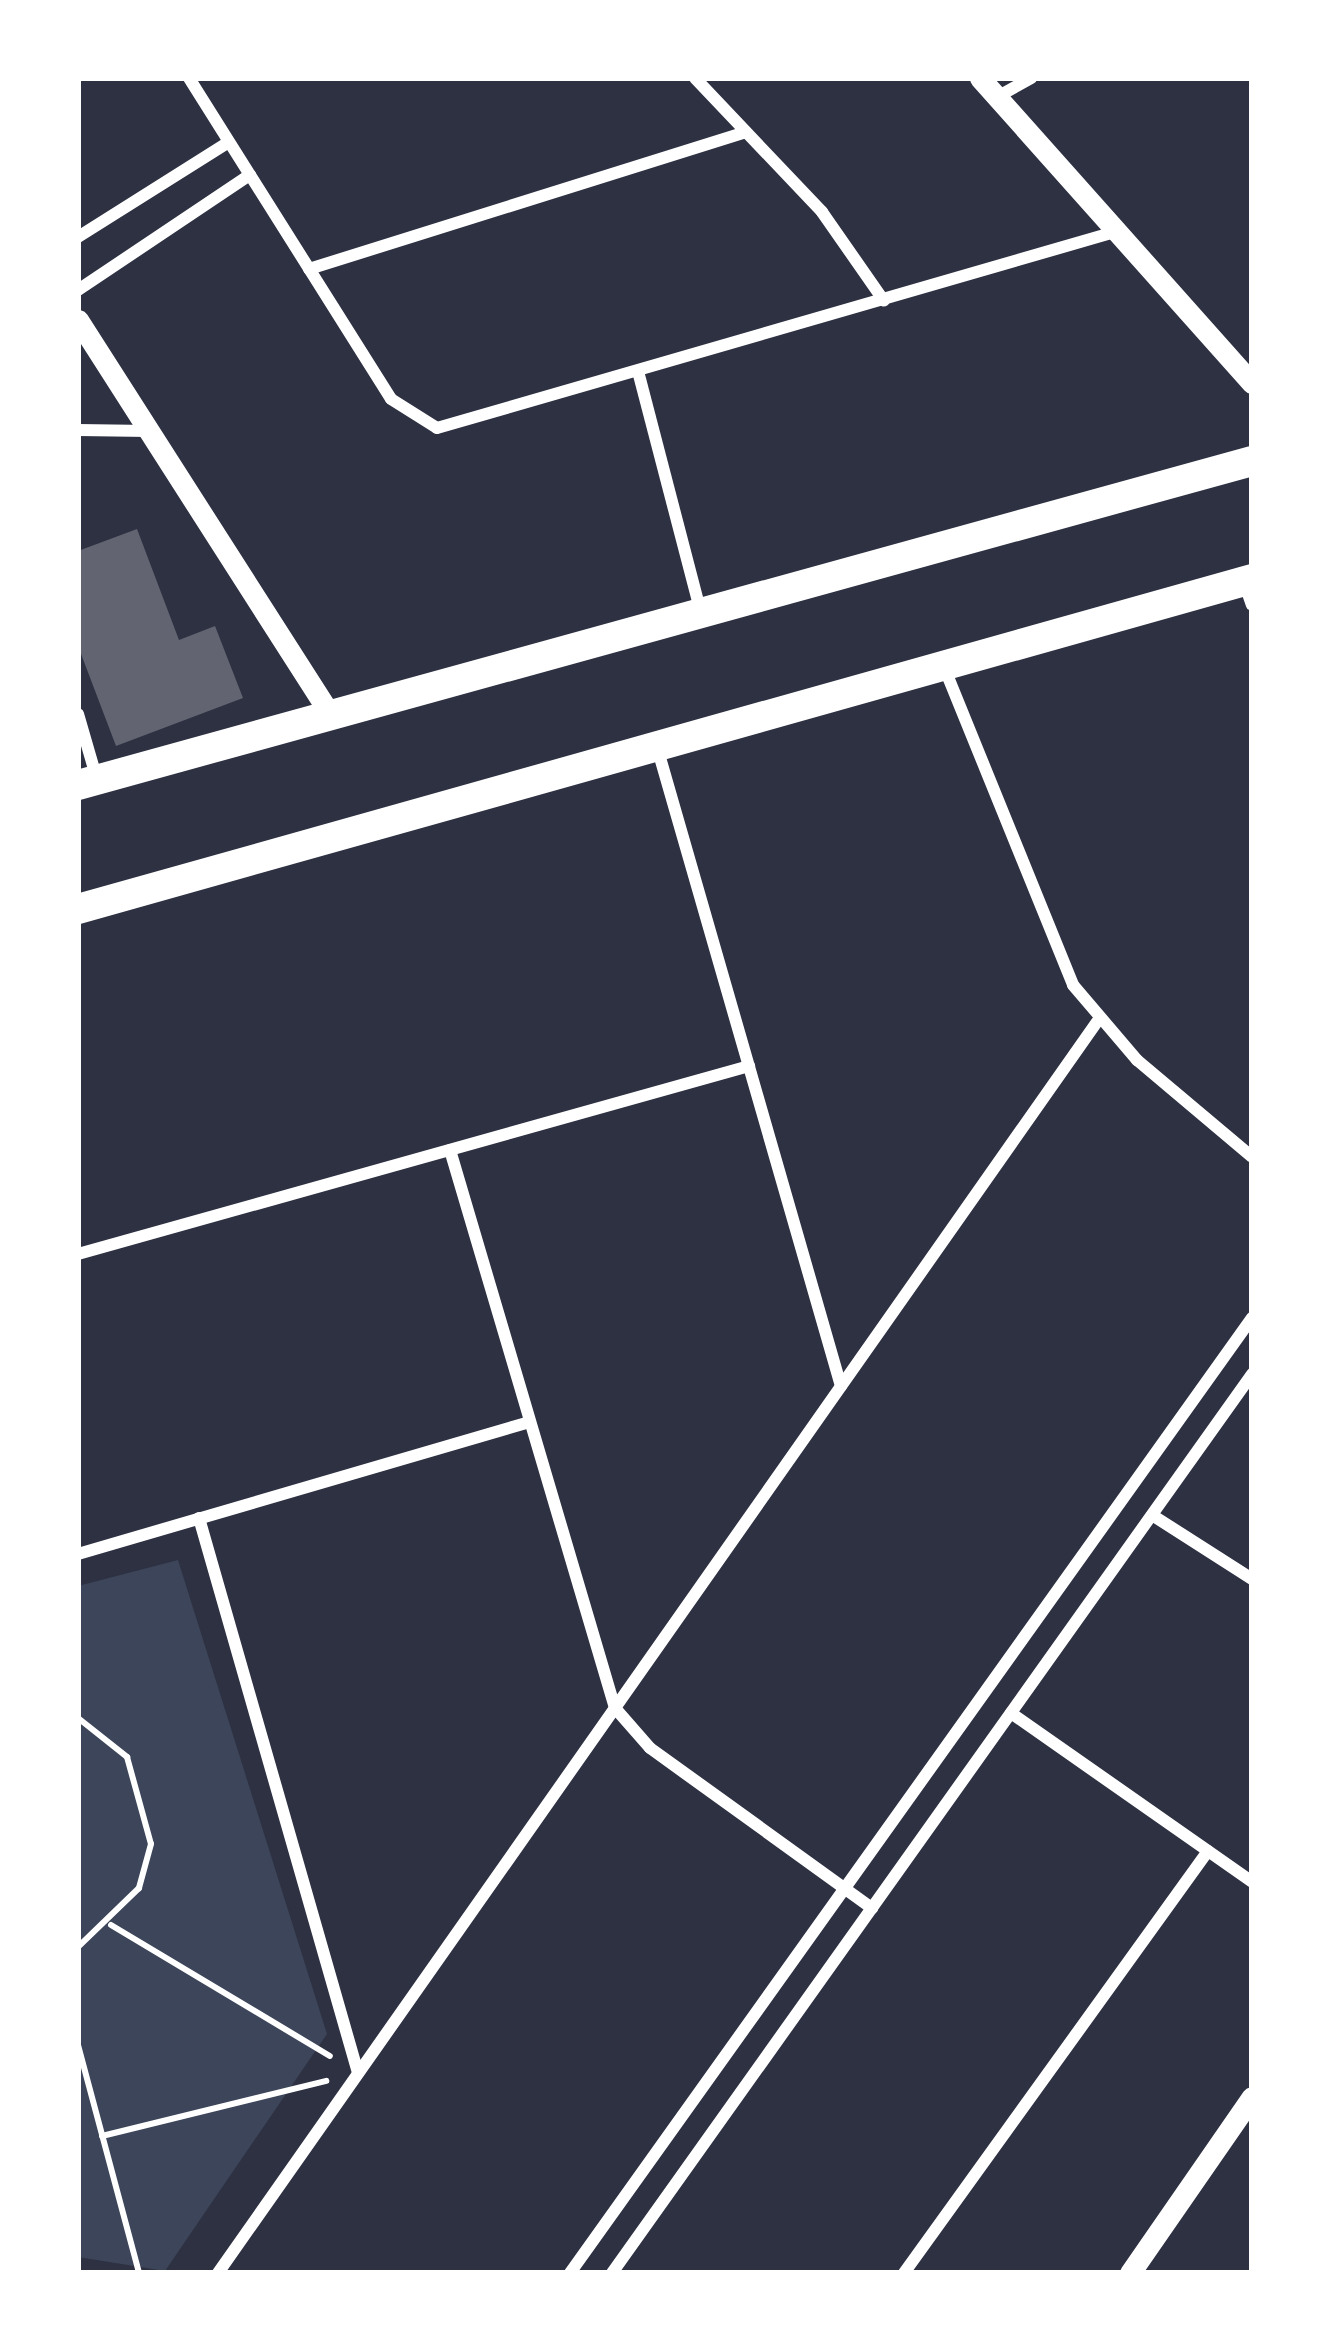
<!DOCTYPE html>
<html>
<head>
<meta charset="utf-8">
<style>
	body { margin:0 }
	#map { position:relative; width:1330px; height:2351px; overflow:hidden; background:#2d3142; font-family:Helvetica,sans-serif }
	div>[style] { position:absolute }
	.green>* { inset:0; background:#3c4559 }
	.building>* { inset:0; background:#626471 }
	.path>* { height:6px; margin:-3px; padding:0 3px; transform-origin:3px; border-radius:3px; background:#fff }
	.minor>* { height:12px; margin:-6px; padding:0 6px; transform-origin:6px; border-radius:6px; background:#fff }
	.tertiary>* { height:21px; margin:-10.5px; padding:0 10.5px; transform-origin:10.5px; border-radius:10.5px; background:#fff }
	.primary>* { height:30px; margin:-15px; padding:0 15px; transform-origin:15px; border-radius:15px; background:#fff }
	span { translate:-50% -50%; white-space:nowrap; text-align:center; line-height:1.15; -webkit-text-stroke:12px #fff; paint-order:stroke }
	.frame { position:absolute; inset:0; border:81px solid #fff; pointer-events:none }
</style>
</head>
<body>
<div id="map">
	<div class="green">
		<div style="clip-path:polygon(178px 1560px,327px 2034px,165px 2271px,78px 2257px,78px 1586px)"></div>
	</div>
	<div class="building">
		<div style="clip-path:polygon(137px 529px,179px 640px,215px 626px,243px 698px,116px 746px,78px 646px,78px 551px)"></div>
	</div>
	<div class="path">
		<div style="left:78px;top:1718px;width:63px;rotate:38.5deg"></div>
		<div style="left:127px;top:1757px;width:90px;rotate:74.6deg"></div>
		<div style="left:151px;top:1844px;width:46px;rotate:105.3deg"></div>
		<div style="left:139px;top:1888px;width:85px;rotate:136deg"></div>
		<div style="left:111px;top:1925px;width:255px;rotate:30.9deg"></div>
		<div style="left:78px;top:2045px;width:236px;rotate:75deg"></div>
		<div style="left:102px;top:2136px;width:231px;rotate:-13.8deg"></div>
	</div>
	<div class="minor">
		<div style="left:189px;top:78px;width:379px;rotate:57.8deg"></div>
		<div style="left:391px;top:399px;width:54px;rotate:32.2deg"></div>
		<div style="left:437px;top:428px;width:709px;rotate:-16.13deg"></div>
		<div style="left:695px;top:78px;width:185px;rotate:46.5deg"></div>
		<div style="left:822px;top:212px;width:108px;rotate:55.1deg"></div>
		<div style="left:997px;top:97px;width:39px;rotate:-29deg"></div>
		<div style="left:78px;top:237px;width:178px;rotate:-32.2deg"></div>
		<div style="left:309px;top:269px;width:458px;rotate:-17.4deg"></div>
		<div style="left:78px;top:290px;width:207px;rotate:-33.8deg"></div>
		<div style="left:639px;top:375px;width:246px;rotate:75.4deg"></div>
		<div style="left:78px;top:430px;width:71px;rotate:0.8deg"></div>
		<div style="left:1244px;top:582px;width:24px;rotate:71deg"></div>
		<div style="left:944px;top:667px;width:343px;rotate:67.9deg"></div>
		<div style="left:1073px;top:985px;width:99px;rotate:49.5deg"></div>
		<div style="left:1137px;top:1060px;width:150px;rotate:40.1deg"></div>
		<div style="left:78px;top:714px;width:65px;rotate:73.8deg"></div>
		<div style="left:657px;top:747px;width:665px;rotate:73.94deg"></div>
		<div style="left:450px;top:1150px;width:582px;rotate:73.53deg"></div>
		<div style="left:615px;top:1708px;width:53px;rotate:48.8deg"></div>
		<div style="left:650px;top:1748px;width:274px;rotate:35.8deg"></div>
		<div style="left:78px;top:1254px;width:697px;rotate:-15.65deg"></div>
		<div style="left:1152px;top:1515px;width:119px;rotate:32.6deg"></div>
		<div style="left:199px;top:1518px;width:577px;rotate:74.01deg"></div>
		<div style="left:78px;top:1554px;width:467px;rotate:-16.3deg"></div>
		<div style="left:1011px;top:1713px;width:294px;rotate:35deg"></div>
		<div style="left:218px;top:2273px;width:1529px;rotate:-54.91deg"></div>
		<div style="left:570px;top:2273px;width:1174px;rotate:-54.47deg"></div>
		<div style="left:612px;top:2273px;width:1104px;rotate:-54.55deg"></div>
		<div style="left:904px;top:2273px;width:520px;rotate:-54.23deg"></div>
	</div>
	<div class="tertiary">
		<div style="left:980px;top:78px;width:409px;rotate:48.3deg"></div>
		<div style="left:78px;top:320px;width:470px;rotate:57.4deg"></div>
		<div style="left:1130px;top:2273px;width:214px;rotate:-55.3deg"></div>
	</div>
	<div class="primary">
		<div style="left:78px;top:785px;width:1218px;rotate:-15.43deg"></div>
		<div style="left:78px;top:909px;width:1219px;rotate:-15.7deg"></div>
	</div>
	<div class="frame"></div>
</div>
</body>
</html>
